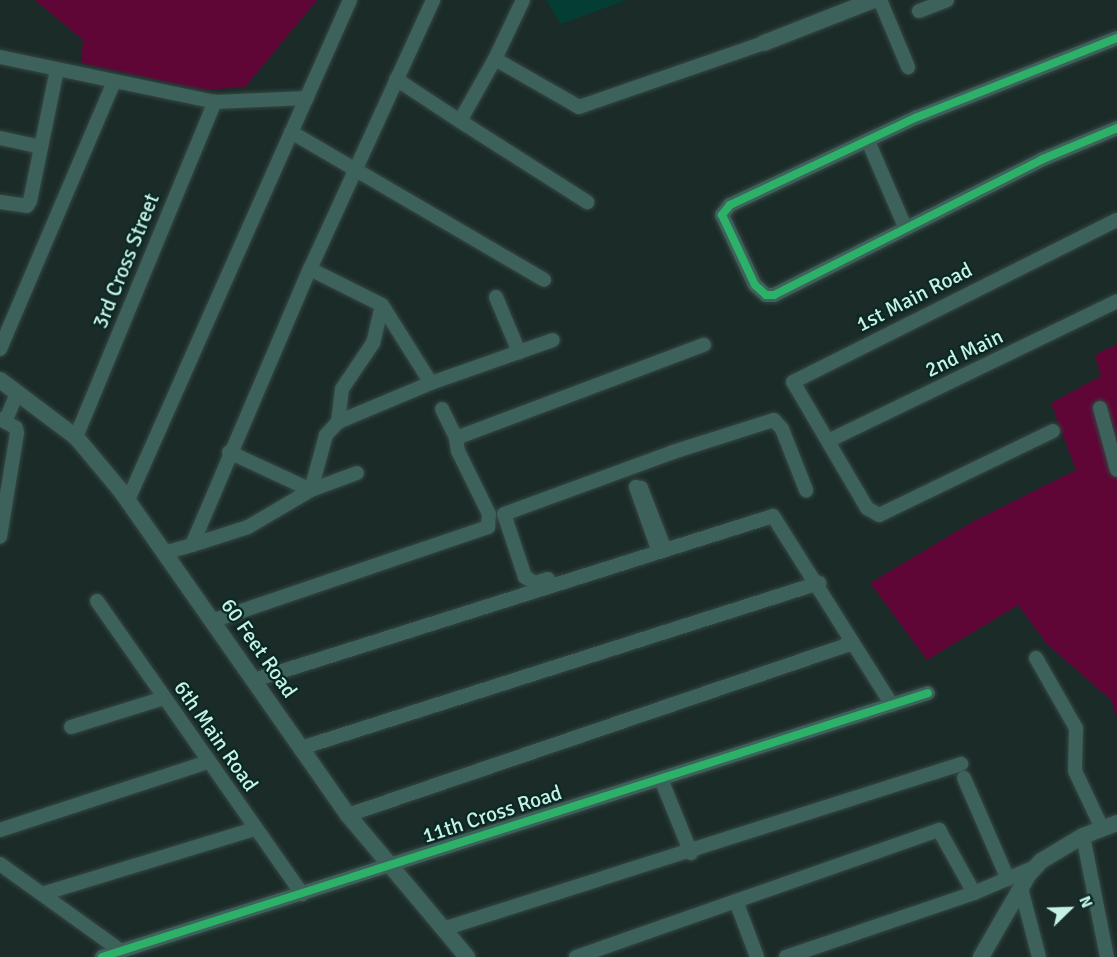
<!DOCTYPE html>
<html>
<head>
<meta charset="utf-8">
<style>
	body { margin:0 }
	#map { position:relative; width:1117px; height:957px; overflow:hidden; background:#1b2b28; font-family:Signika,sans-serif }
	div>[style] { position:absolute }
	.built>* { inset:0; background:#043d34 }
	.green>* { inset:0; background:#5f0636 }
	.roads { filter:drop-shadow(0 0 2px #354743) drop-shadow(0 0 2px #354743) }
	.minor>* { height:14px; margin:-7px; padding:0 7px; transform-origin:7px; border-radius:7px; background:#3d625b }
	.tertiary>* { height:16px; margin:-8px; padding:0 8px; transform-origin:8px; border-radius:8px; background:#3d625b }
	.cycleway>* { height:8px; margin:-4px; padding:0 4px; transform-origin:4px; border-radius:4px; background:#2db169 }
	span { translate:-50% -50%; white-space:nowrap; text-align:center; line-height:1.15; -webkit-text-stroke:4.5px #0a2822; paint-order:stroke }
	.street-label { font-size:21px; color:#c5f1e6 }
	.north { position:absolute; left:1039px; top:879px; width:60px; height:60px; -webkit-text-stroke:4px #0a2822; paint-order:stroke; rotate:67deg; font-size:16px; font-weight:700; line-height:24px; text-align:center; color:#c5f1e6 }
	.north::after { content:''; display:block; margin:auto; width:21px; height:27px; background:#c5f1e6; clip-path:polygon(50% 0,100% 100%,50% 72%,0 100%) }
</style>
</head>
<body>
<div id="map">
	<div class="built">
		<div style="clip-path:polygon(546px 0,627px 0,561px 24px)"></div>
	</div>
	<div class="green">
		<div style="clip-path:polygon(35px 0,317px 0,245px 87px,205px 90px,81px 63px,83px 40px)"></div>
		<div style="clip-path:polygon(1117px 344px,1117px 718px,1111px 700px,1047px 644px,1018px 605px,927px 660px,870px 583px,974px 521px,1076px 470px,1051px 403px,1101px 376px,1095px 355px)"></div>
	</div>
	<div class="roads">
		<div class="minor">
			<div style="left:880px;top:0;width:73px;rotate:67.3deg"></div>
			<div style="left:919px;top:11px;width:30px;rotate:-21deg"></div>
			<div style="left:1117px;top:38px;width:215px;rotate:158.4deg"></div>
			<div style="left:917px;top:117px;width:207px;rotate:154.8deg"></div>
			<div style="left:730px;top:205px;width:13px;rotate:129deg"></div>
			<div style="left:722px;top:215px;width:77px;rotate:64.8deg"></div>
			<div style="left:755px;top:285px;width:15px;rotate:42deg"></div>
			<div style="left:766px;top:295px;width:8px"></div>
			<div style="left:774px;top:295px;width:301px;rotate:-26.8deg"></div>
			<div style="left:1043px;top:159px;width:80px;rotate:-22.7deg"></div>
			<div style="left:0;top:57px;width:220px;rotate:11.8deg"></div>
			<div style="left:215px;top:102px;width:92px;rotate:-2.5deg"></div>
			<div style="left:495px;top:59px;width:65px;rotate:-64.6deg"></div>
			<div style="left:396px;top:79px;width:77px;rotate:33.3deg"></div>
			<div style="left:460px;top:121px;width:71px;rotate:-60.6deg"></div>
			<div style="left:495px;top:59px;width:97px;rotate:29.7deg"></div>
			<div style="left:579px;top:107px;width:196px;rotate:-19.1deg"></div>
			<div style="left:460px;top:121px;width:151px;rotate:32.5deg"></div>
			<div style="left:291px;top:132px;width:293px;rotate:30.3deg"></div>
			<div style="left:0;top:138px;width:42px;rotate:12.4deg"></div>
			<div style="left:868px;top:141px;width:94px;rotate:66.7deg"></div>
			<div style="left:0;top:202px;width:27px;rotate:8deg"></div>
			<div style="left:27px;top:206px;width:6px;rotate:-59deg"></div>
			<div style="left:30px;top:201px;width:134px;rotate:-78.4deg"></div>
			<div style="left:310px;top:269px;width:80px;rotate:26.6deg"></div>
			<div style="left:382px;top:305px;width:39px;rotate:103deg"></div>
			<div style="left:373px;top:343px;width:55px;rotate:124deg"></div>
			<div style="left:342px;top:389px;width:33px;rotate:97deg"></div>
			<div style="left:338px;top:422px;width:18px;rotate:133deg"></div>
			<div style="left:326px;top:435px;width:57px;rotate:105.3deg"></div>
			<div style="left:496px;top:297px;width:60px;rotate:67.3deg"></div>
			<div style="left:382px;top:305px;width:92px;rotate:57.9deg"></div>
			<div style="left:0;top:349px;width:290px;rotate:-66.9deg"></div>
			<div style="left:1100px;top:408px;width:64px;rotate:74.7deg"></div>
			<div style="left:442px;top:409px;width:32px;rotate:64deg"></div>
			<div style="left:0;top:419px;width:18px;rotate:29deg"></div>
			<div style="left:16px;top:428px;width:5px;rotate:79deg"></div>
			<div style="left:17px;top:433px;width:105px;rotate:99.3deg"></div>
			<div style="left:6px;top:420px;width:29px;rotate:-68deg"></div>
			<div style="left:338px;top:422px;width:101px;rotate:-22.8deg"></div>
			<div style="left:431px;top:383px;width:129px;rotate:-19.4deg"></div>
			<div style="left:1053px;top:431px;width:193px;rotate:154.2deg"></div>
			<div style="left:879px;top:515px;width:14px;rotate:-150deg"></div>
			<div style="left:867px;top:508px;width:146px;rotate:-120.4deg"></div>
			<div style="left:793px;top:382px;width:362px;rotate:-26.6deg"></div>
			<div style="left:76px;top:437px;width:363px;rotate:-67.5deg"></div>
			<div style="left:828px;top:441px;width:321px;rotate:-25.8deg"></div>
			<div style="left:229px;top:452px;width:90px;rotate:24.9deg"></div>
			<div style="left:128px;top:500px;width:547px;rotate:-66.06deg"></div>
			<div style="left:192px;top:545px;width:59px;rotate:-17.8deg"></div>
			<div style="left:248px;top:527px;width:73px;rotate:-30.4deg"></div>
			<div style="left:311px;top:490px;width:49px;rotate:-20.3deg"></div>
			<div style="left:659px;top:552px;width:69px;rotate:-109.5deg"></div>
			<div style="left:636px;top:487px;width:5px;rotate:11deg"></div>
			<div style="left:641px;top:488px;width:66px;rotate:68.8deg"></div>
			<div style="left:164px;top:553px;width:29px;rotate:-16deg"></div>
			<div style="left:192px;top:545px;width:300px;rotate:-66.9deg"></div>
			<div style="left:310px;top:269px;width:296px;rotate:-65.4deg"></div>
			<div style="left:548px;top:579px;width:14px;rotate:163deg"></div>
			<div style="left:535px;top:583px;width:12px;rotate:-149deg"></div>
			<div style="left:525px;top:577px;width:66px;rotate:-108.4deg"></div>
			<div style="left:504px;top:514px;width:180px;rotate:-20.1deg"></div>
			<div style="left:673px;top:452px;width:106px;rotate:-17.6deg"></div>
			<div style="left:774px;top:420px;width:12px;rotate:48deg"></div>
			<div style="left:782px;top:429px;width:66px;rotate:68.5deg"></div>
			<div style="left:97px;top:601px;width:358px;rotate:55deg"></div>
			<div style="left:212px;top:621px;width:292px;rotate:-18.8deg"></div>
			<div style="left:488px;top:527px;width:13px;rotate:-86deg"></div>
			<div style="left:489px;top:514px;width:70px;rotate:-116.2deg"></div>
			<div style="left:458px;top:451px;width:13px;rotate:-99deg"></div>
			<div style="left:456px;top:438px;width:265px;rotate:-20.6deg"></div>
			<div style="left:1036px;top:658px;width:81px;rotate:60.3deg"></div>
			<div style="left:1076px;top:728px;width:43px;rotate:91.3deg"></div>
			<div style="left:1075px;top:771px;width:63px;rotate:64.7deg"></div>
			<div style="left:254px;top:680px;width:544px;rotate:-17.54deg"></div>
			<div style="left:773px;top:516px;width:223px;rotate:57.8deg"></div>
			<div style="left:71px;top:727px;width:97px;rotate:-17.3deg"></div>
			<div style="left:301px;top:748px;width:544px;rotate:-17.67deg"></div>
			<div style="left:964px;top:778px;width:110px;rotate:66.5deg"></div>
			<div style="left:661px;top:779px;width:80px;rotate:67.9deg"></div>
			<div style="left:348px;top:815px;width:533px;rotate:-18.81deg"></div>
			<div style="left:0;top:830px;width:219px;rotate:-18.1deg"></div>
			<div style="left:1083px;top:836px;width:123px;rotate:78.8deg"></div>
			<div style="left:0;top:864px;width:149px;rotate:35.7deg"></div>
			<div style="left:1021px;top:888px;width:71px;rotate:75.4deg"></div>
			<div style="left:42px;top:894px;width:223px;rotate:-17deg"></div>
			<div style="left:736px;top:901px;width:60px;rotate:69.4deg"></div>
			<div style="left:443px;top:929px;width:544px;rotate:-17.67deg"></div>
			<div style="left:102px;top:957px;width:867px;rotate:-17.72deg"></div>
			<div style="left:576px;top:957px;width:385px;rotate:-19.3deg"></div>
			<div style="left:939px;top:830px;width:72px;rotate:60.9deg"></div>
			<div style="left:786px;top:957px;width:199px;rotate:-18.8deg"></div>
			<div style="left:974px;top:893px;width:66px;rotate:-23.1deg"></div>
		</div>
		<div class="tertiary">
			<div style="left:764px;top:43px;width:118px;rotate:-21.4deg"></div>
			<div style="left:0;top:380px;width:95px;rotate:36.9deg"></div>
			<div style="left:76px;top:437px;width:70px;rotate:50.2deg"></div>
			<div style="left:121px;top:491px;width:396px;rotate:55deg"></div>
			<div style="left:348px;top:815px;width:185px;rotate:50deg"></div>
			<div style="left:981px;top:957px;width:96px;rotate:-60deg"></div>
			<div style="left:1029px;top:874px;width:18px;rotate:-47deg"></div>
			<div style="left:1041px;top:861px;width:49px;rotate:-30.8deg"></div>
			<div style="left:1083px;top:836px;width:36px;rotate:-21deg"></div>
		</div>
	</div>
	<div class="cycleway">
		<div style="left:1117px;top:38px;width:215px;rotate:158.4deg"></div>
		<div style="left:917px;top:117px;width:207px;rotate:154.8deg"></div>
		<div style="left:730px;top:205px;width:13px;rotate:129deg"></div>
		<div style="left:722px;top:215px;width:77px;rotate:64.8deg"></div>
		<div style="left:755px;top:285px;width:15px;rotate:42deg"></div>
		<div style="left:766px;top:295px;width:8px"></div>
		<div style="left:774px;top:295px;width:301px;rotate:-26.8deg"></div>
		<div style="left:1043px;top:159px;width:80px;rotate:-22.7deg"></div>
		<div style="left:102px;top:957px;width:867px;rotate:-17.72deg"></div>
	</div>
	<div class="street-label">
		<span style="left:126px;top:261px;rotate:-68deg">3rd Cross Street</span>
		<span style="left:914px;top:297px;rotate:-27deg">1st Main Road</span>
		<span style="left:964px;top:353px;rotate:-26deg">2nd Main</span>
		<span style="left:259px;top:648px;rotate:55deg">60 Feet Road</span>
		<span style="left:216px;top:736px;rotate:55deg">6th Main Road</span>
		<span style="left:492px;top:814px;rotate:-18deg">11th Cross Road</span>
	</div>
	<div class="north">N</div>
</div>
</body>
</html>
